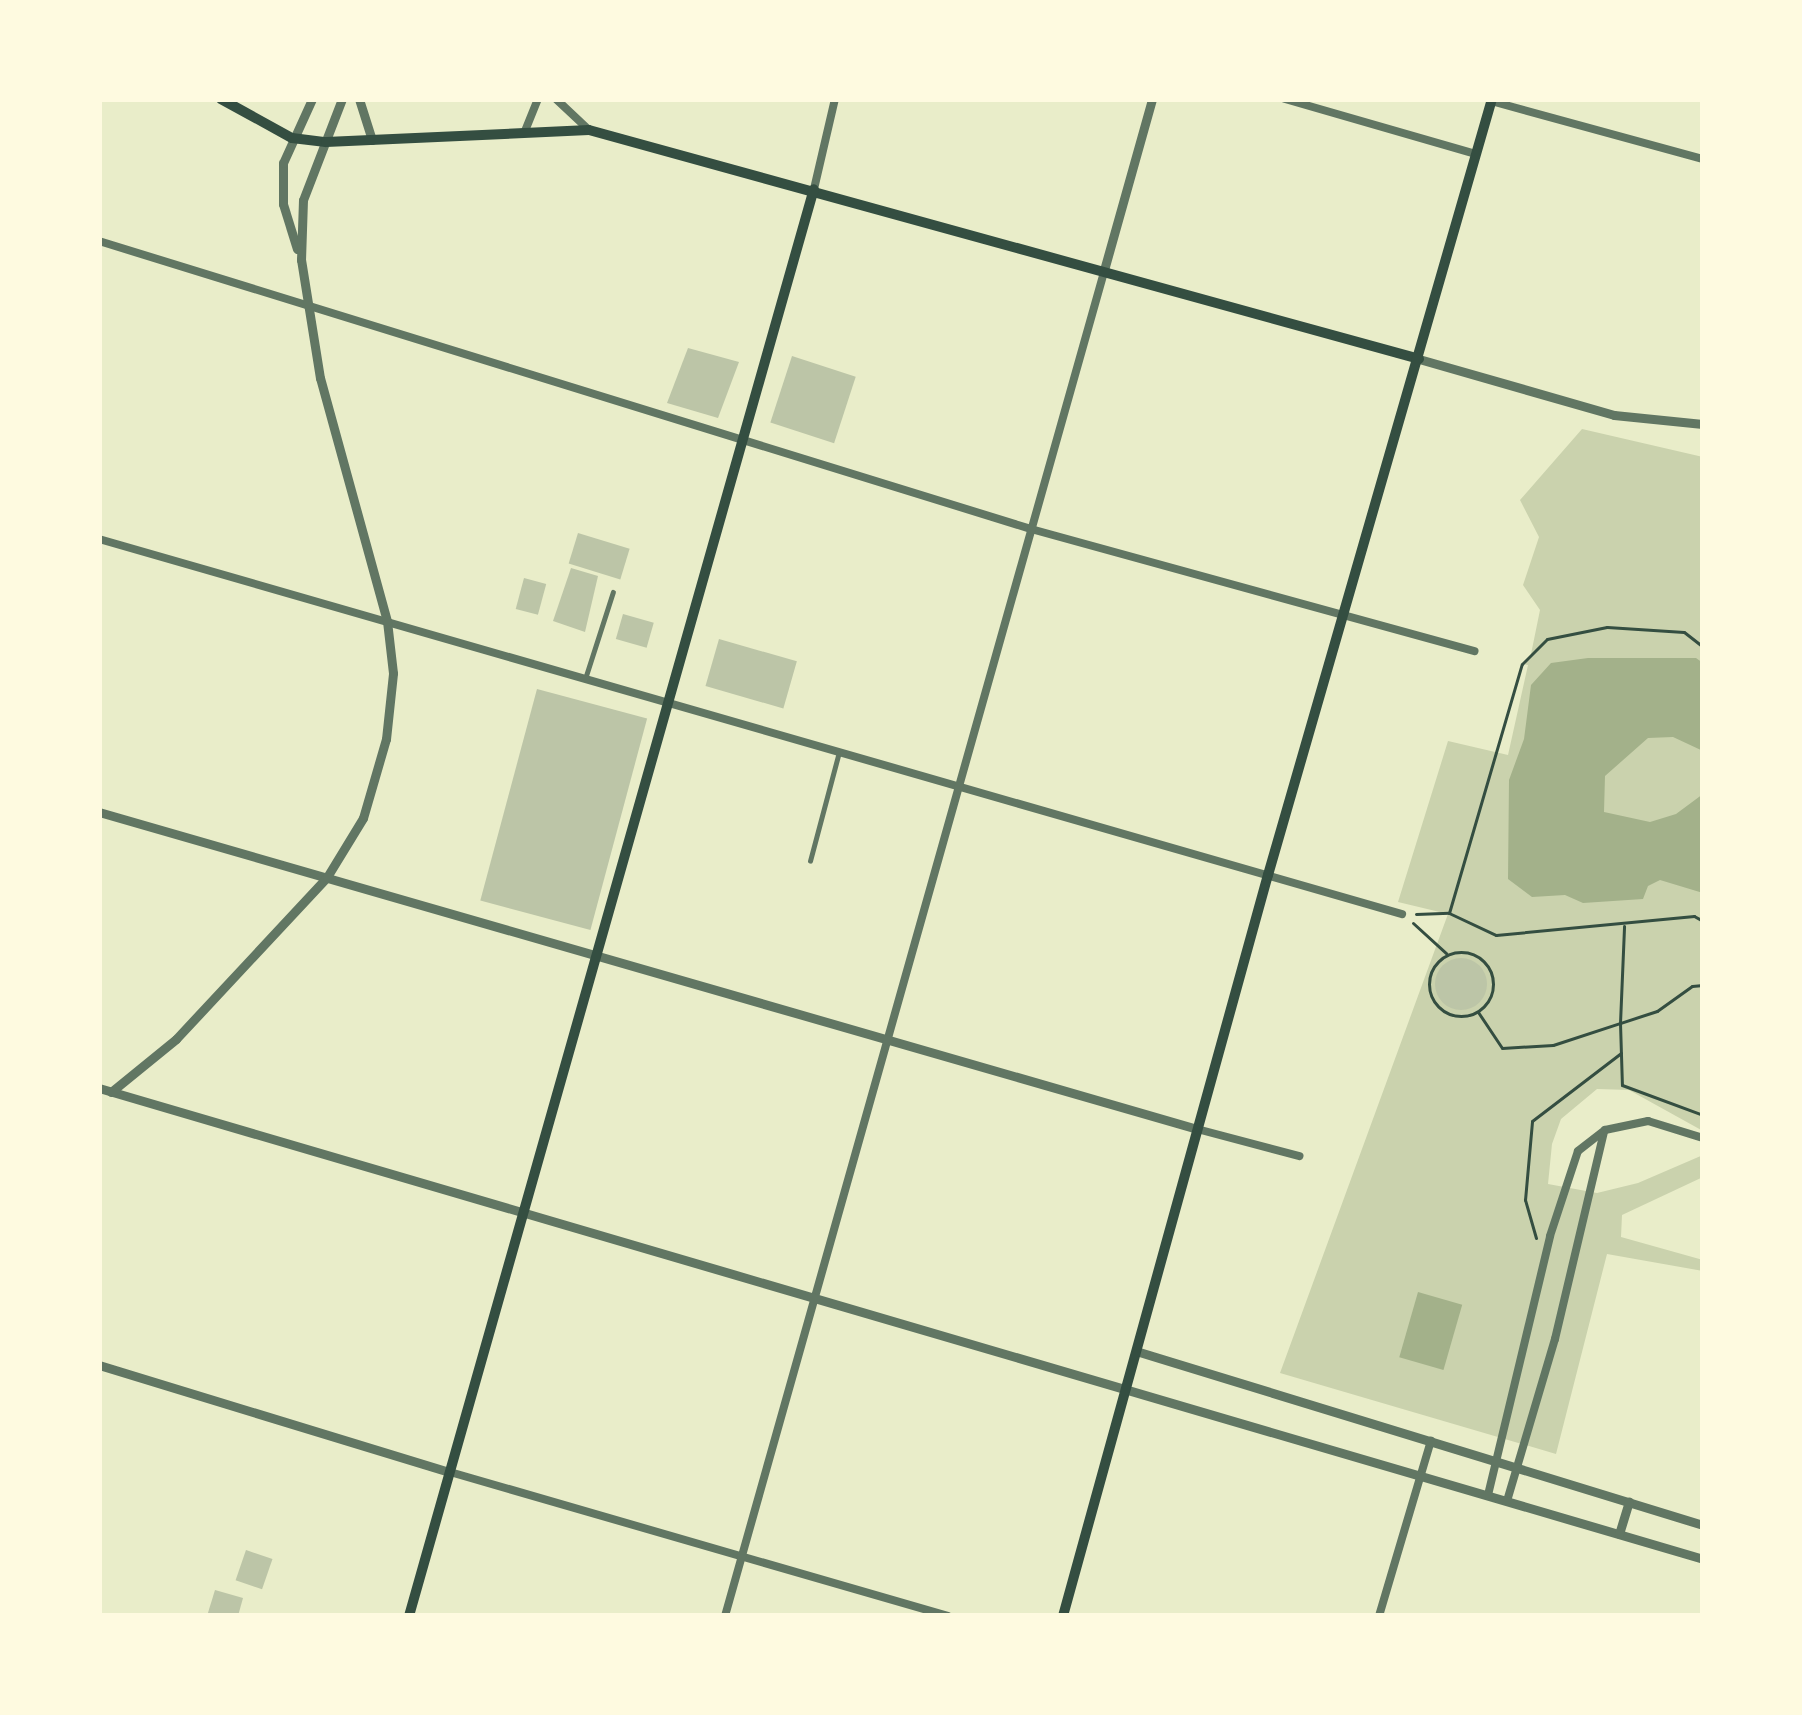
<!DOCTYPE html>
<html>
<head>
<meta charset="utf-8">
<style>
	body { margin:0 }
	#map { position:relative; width:1802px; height:1715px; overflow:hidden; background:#e9edc9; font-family:Montserrat,sans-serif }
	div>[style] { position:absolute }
	.green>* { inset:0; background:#cad2ad }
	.water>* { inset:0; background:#a3b18a; transform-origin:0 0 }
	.building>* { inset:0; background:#bcc5a7; transform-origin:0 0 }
	.round { border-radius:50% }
	.path>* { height:3px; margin:-1.5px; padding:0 1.5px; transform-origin:1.5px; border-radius:1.5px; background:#344e41 }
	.path>.ring { margin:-1.5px; padding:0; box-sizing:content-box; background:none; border:3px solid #344e41; border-radius:50% }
	.service>* { height:4.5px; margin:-2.25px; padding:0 2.25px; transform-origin:2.25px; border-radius:2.25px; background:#617663 }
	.minor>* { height:8px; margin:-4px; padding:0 4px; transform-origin:4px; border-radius:4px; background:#617663 }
	.tertiary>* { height:9px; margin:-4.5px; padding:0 4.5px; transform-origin:4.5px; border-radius:4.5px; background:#617663 }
	.secondary>* { height:10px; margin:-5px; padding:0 5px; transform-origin:5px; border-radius:5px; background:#344e41 }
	span { translate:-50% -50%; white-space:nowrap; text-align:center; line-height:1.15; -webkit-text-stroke:9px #fefae0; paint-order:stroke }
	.frame { position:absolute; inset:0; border:102px solid #fefae0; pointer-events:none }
</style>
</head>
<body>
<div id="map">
	<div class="green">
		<div style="clip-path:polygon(1582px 429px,1703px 457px,1703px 1131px,1629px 1090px,1597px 1089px,1561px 1119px,1552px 1144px,1548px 1184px,1597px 1193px,1638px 1183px,1703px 1155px,1703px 1177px,1622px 1215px,1621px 1237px,1703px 1260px,1703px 1271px,1607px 1254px,1556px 1454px,1280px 1373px,1448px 914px,1398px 902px,1448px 741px,1508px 755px,1528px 665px,1522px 664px,1530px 659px,1540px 610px,1523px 585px,1539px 537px,1520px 500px)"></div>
	</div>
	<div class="water">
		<div style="clip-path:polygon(1588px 658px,1696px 658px,1703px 663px,1703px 751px,1673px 737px,1648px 738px,1605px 776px,1604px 812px,1650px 822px,1676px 814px,1703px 794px,1703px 893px,1660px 880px,1648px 886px,1643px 899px,1583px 903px,1565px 895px,1532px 897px,1508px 879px,1509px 780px,1524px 739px,1531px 685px,1551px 663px)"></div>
		<div style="left:1418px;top:1292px;width:46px;height:68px;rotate:16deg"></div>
	</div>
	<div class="building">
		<div style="clip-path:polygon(688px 348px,739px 362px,718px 418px,667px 403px)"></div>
		<div style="left:792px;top:356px;width:67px;height:70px;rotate:18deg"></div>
		<div style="left:578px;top:533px;width:54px;height:32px;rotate:17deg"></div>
		<div style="clip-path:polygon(571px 568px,598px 576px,585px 632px,553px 621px)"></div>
		<div style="left:524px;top:578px;width:23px;height:32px;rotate:15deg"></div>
		<div style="left:623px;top:614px;width:32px;height:26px;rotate:16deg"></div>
		<div style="left:719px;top:639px;width:81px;height:49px;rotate:16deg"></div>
		<div style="left:537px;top:689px;width:114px;height:219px;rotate:15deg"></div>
		<div class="round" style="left:1435px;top:958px;width:52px;height:52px"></div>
		<div style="left:246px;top:1550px;width:28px;height:32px;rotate:19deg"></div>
		<div style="clip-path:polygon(215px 1590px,243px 1598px,238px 1616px,207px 1616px)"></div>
	</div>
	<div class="path">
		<div style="left:1449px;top:913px;width:259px;rotate:-73.7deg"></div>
		<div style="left:1522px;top:664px;width:35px;rotate:-45deg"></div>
		<div style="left:1547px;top:639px;width:61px;rotate:-11.3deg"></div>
		<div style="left:1607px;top:627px;width:77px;rotate:3.7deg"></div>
		<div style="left:1684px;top:632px;width:24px;rotate:38deg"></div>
		<div style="left:1416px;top:914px;width:33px;rotate:-2deg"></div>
		<div style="left:1449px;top:913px;width:52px;rotate:25.1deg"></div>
		<div style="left:1496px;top:935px;width:199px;rotate:-5.5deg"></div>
		<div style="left:1694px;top:916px;width:10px;rotate:29deg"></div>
		<div style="left:1413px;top:923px;width:45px;rotate:42.3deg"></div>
		<div class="ring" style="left:1429px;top:952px;width:61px;height:61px"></div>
		<div style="left:1703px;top:985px;width:11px;rotate:175deg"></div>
		<div style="left:1692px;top:986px;width:43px;rotate:144.5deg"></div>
		<div style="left:1657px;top:1011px;width:39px;rotate:162deg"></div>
		<div style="left:1620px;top:1023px;width:62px;rotate:88.2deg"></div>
		<div style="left:1622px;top:1085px;width:86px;rotate:20.3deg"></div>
		<div style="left:1478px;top:1012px;width:43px;rotate:56.3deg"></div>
		<div style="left:1502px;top:1048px;width:51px;rotate:-3.4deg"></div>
		<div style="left:1553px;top:1045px;width:71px;rotate:-18.2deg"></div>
		<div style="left:1620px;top:1023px;width:97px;rotate:-87.6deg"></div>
		<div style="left:1536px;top:1238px;width:40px;rotate:-106deg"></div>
		<div style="left:1525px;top:1200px;width:79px;rotate:-84.9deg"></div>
		<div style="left:1532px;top:1121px;width:112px;rotate:-37.4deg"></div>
	</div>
	<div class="service">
		<div style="left:585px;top:679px;width:91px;rotate:-72.2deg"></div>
		<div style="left:810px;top:861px;width:113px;rotate:-75.1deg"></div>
	</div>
	<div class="minor">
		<div style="left:556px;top:99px;width:44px;rotate:43.2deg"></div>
		<div style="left:1285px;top:99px;width:199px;rotate:16.1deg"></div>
		<div style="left:1491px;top:101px;width:220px;rotate:15.3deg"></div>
		<div style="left:525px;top:131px;width:35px;rotate:-68deg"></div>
		<div style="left:814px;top:189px;width:92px;rotate:-76.9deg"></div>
		<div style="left:99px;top:241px;width:975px;rotate:17.17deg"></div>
		<div style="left:1031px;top:529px;width:460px;rotate:15.4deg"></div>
		<div style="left:99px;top:539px;width:1356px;rotate:16.06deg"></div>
		<div style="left:1197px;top:1129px;width:106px;rotate:14.8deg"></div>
		<div style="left:450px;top:1472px;width:518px;rotate:16.13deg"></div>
		<div style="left:1488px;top:1495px;width:266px;rotate:-76.5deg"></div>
		<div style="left:1550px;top:1236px;width:89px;rotate:-71.8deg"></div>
		<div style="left:1578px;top:1151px;width:34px;rotate:-38deg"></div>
		<div style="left:1605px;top:1130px;width:44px;rotate:-11.8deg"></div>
		<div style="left:1648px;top:1121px;width:58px;rotate:17.2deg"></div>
		<div style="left:1507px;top:1501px;width:169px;rotate:-73.5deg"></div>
		<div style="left:1555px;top:1339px;width:213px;rotate:-76.7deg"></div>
		<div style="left:725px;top:1616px;width:1396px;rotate:-74.25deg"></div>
		<div style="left:1379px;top:1616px;width:183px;rotate:-73.5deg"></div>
	</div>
	<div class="tertiary">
		<div style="left:359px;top:99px;width:43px;rotate:72.4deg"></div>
		<div style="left:297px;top:249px;width:47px;rotate:-107.3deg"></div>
		<div style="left:283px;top:204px;width:41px;rotate:-90deg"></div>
		<div style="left:283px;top:163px;width:70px;rotate:-65.6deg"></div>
		<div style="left:1104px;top:270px;width:178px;rotate:-74.3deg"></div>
		<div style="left:1419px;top:359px;width:203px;rotate:16deg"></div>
		<div style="left:1614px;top:415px;width:89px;rotate:5.8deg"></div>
		<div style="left:99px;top:812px;width:1143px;rotate:16.1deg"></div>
		<div style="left:99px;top:1088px;width:1672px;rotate:16.36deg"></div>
		<div style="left:111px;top:1092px;width:84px;rotate:-39.2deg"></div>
		<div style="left:176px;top:1039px;width:221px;rotate:-47deg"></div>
		<div style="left:327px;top:877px;width:69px;rotate:-58.6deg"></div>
		<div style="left:363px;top:818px;width:82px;rotate:-73.8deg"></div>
		<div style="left:386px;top:739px;width:66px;rotate:-83.9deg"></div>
		<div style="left:393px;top:673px;width:52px;rotate:-96.6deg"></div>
		<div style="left:387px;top:621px;width:252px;rotate:-105.4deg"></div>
		<div style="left:320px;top:378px;width:120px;rotate:-99.1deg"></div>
		<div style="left:301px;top:260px;width:60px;rotate:-88.1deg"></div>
		<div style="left:303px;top:200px;width:108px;rotate:-68.9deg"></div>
		<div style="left:1136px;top:1351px;width:593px;rotate:17.06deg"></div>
		<div style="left:99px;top:1365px;width:367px;rotate:17deg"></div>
		<div style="left:1619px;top:1534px;width:34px;rotate:-73deg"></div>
	</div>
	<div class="secondary">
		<div style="left:221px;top:99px;width:81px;rotate:28.8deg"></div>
		<div style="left:292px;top:138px;width:34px;rotate:7deg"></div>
		<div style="left:326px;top:142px;width:263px;rotate:-2.6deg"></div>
		<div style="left:589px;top:130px;width:861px;rotate:15.42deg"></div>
		<div style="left:409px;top:1616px;width:1483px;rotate:-74.16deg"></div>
		<div style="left:1063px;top:1616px;width:769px;rotate:-74.54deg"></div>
		<div style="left:1268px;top:875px;width:808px;rotate:-73.9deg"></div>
	</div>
	<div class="frame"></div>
</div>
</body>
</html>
